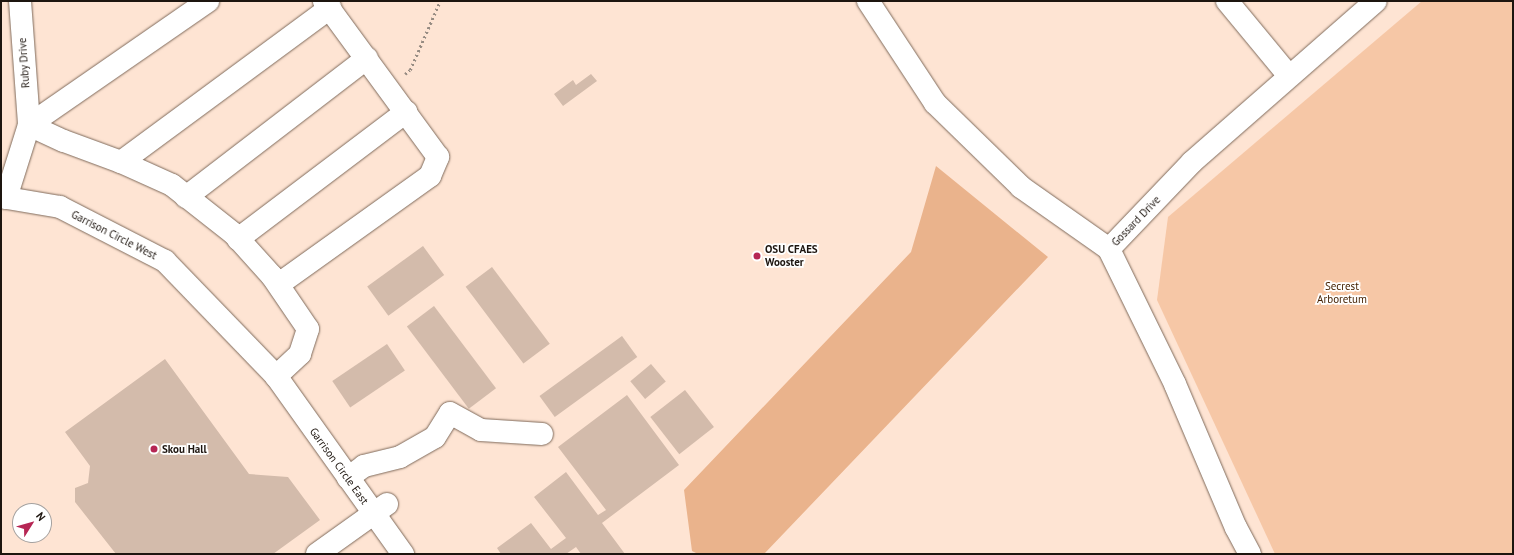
<!DOCTYPE html>
<html>
<head>
<meta charset="utf-8">
<style>
	body { margin:0 }
	#map { position:relative; width:1514px; height:555px; overflow:hidden; background:#fdeee4; font-family:"PT Sans",sans-serif }
	div>[style] { position:absolute }
	.built>* { inset:0; background:#fee4d3 }
	.green>* { inset:0; background:#f6c7a6 }
	.forest>* { inset:0; background:#eab38c }
	.building>* { inset:0; background:#d3bbab; transform-origin:0 0 }
	.path>* { height:2.5px; margin-top:-1.25px; transform-origin:0; background:repeating-linear-gradient(90deg,#968b82 0 2px,transparent 0 5px) }
	.roads { filter:drop-shadow(0 0 1px #7f6a5b) drop-shadow(0 0 1px #7f6a5b) }
	.minor>* { height:22px; margin:-11px; padding:0 11px; transform-origin:11px; border-radius:11px; background:#fff }
	.dots>* { width:11px; height:11px; translate:-50% -50%; box-sizing:border-box; border:2px solid #fff; border-radius:50% }
	span { translate:-50% -50%; white-space:nowrap; text-align:center; line-height:1.15; -webkit-text-stroke:3.5px #fff; paint-order:stroke }
	.street-label { font-size:11px; color:#1d150f }
	.poi-label { font-size:11px; color:#1d150f; font-weight:700 }
	.left { translate:0 -50%; text-align:left }
	.park-label { font-size:11px; color:#452203 }
	.frame { position:absolute; inset:0; border:2px solid #1d150f; pointer-events:none }
	.north { position:absolute; left:12px; top:503px; width:40px; height:40px; box-sizing:border-box; background:#fff; border:1px solid #a5a19f; border-radius:50%; rotate:53deg; font-size:11px; font-weight:700; line-height:16px; text-align:center; color:#1d150f }
	.north::after { content:''; display:block; margin:auto; width:14px; height:18px; background:#b62654; clip-path:polygon(50% 0,100% 100%,50% 72%,0 100%) }
</style>
</head>
<body>
<div id="map">
	<div class="built">
		<div style="clip-path:polygon(evenodd,1px 1px,1513px 1px,1513px 554px,1px 554px,1px 1px,20px 511px,44px 511px,44px 535px,20px 535px,20px 511px)"></div>
	</div>
	<div class="green">
		<div style="clip-path:polygon(1422px 1px,1513px 1px,1513px 554px,1275px 554px,1157px 300px,1168px 217px)"></div>
	</div>
	<div class="forest">
		<div style="clip-path:polygon(936px 166px,1048px 257px,764px 554px,698px 554px,692px 551px,684px 490px,911px 252px)"></div>
	</div>
	<div class="building">
		<div style="clip-path:polygon(591px 74px,597px 81px,563px 106px,554px 94px,573px 80px,576px 85px)"></div>
		<div style="left:423px;top:246px;width:36px;height:69px;rotate:54deg"></div>
		<div style="left:492px;top:267px;width:96px;height:33px;rotate:53deg"></div>
		<div style="left:434px;top:306px;width:103px;height:34px;rotate:53deg"></div>
		<div style="left:622px;top:336px;width:26px;height:102px;rotate:54deg"></div>
		<div style="left:387px;top:344px;width:32px;height:66px;rotate:56deg"></div>
		<div style="clip-path:polygon(165px 359px,249px 474px,288px 477px,320px 520px,273px 554px,116px 554px,75px 502px,75px 488px,88px 483px,90px 466px,65px 432px)"></div>
		<div style="left:651px;top:364px;width:23px;height:27px;rotate:50deg"></div>
		<div style="left:685px;top:390px;width:47px;height:44px;rotate:52deg"></div>
		<div style="clip-path:polygon(627px 395px,679px 465px,602px 523px,625px 554px,581px 554px,576px 547px,566px 554px,501px 554px,497px 548px,531px 523px,551px 549px,566px 538px,534px 497px,566px 472px,598px 515px,606px 510px,558px 447px)"></div>
	</div>
	<div class="path">
		<div style="left:405px;top:74px;width:6px;rotate:-39deg"></div>
		<div style="left:410px;top:70px;width:75px;rotate:-66.5deg"></div>
	</div>
	<div class="roads">
		<div class="minor">
			<div style="left:20px;top:1px;width:124px;rotate:85.8deg"></div>
			<div style="left:868px;top:1px;width:122px;rotate:56.7deg"></div>
			<div style="left:935px;top:103px;width:120px;rotate:44.3deg"></div>
			<div style="left:1021px;top:187px;width:108px;rotate:35.2deg"></div>
			<div style="left:1227px;top:1px;width:97px;rotate:50.4deg"></div>
			<div style="left:29px;top:125px;width:38px;rotate:25deg"></div>
			<div style="left:64px;top:141px;width:61px;rotate:20.2deg"></div>
			<div style="left:121px;top:162px;width:56px;rotate:24.3deg"></div>
			<div style="left:172px;top:185px;width:79px;rotate:38.3deg"></div>
			<div style="left:234px;top:234px;width:57px;rotate:47.9deg"></div>
			<div style="left:272px;top:276px;width:64px;rotate:55.8deg"></div>
			<div style="left:308px;top:329px;width:26px;rotate:108deg"></div>
			<div style="left:300px;top:354px;width:33px;rotate:137deg"></div>
			<div style="left:121px;top:162px;width:260px;rotate:-36.4deg"></div>
			<div style="left:1px;top:197px;width:60px;rotate:9.6deg"></div>
			<div style="left:60px;top:207px;width:118px;rotate:27.2deg"></div>
			<div style="left:165px;top:261px;width:160px;rotate:46deg"></div>
			<div style="left:276px;top:376px;width:219px;rotate:54.5deg"></div>
			<div style="left:186px;top:197px;width:228px;rotate:-37.5deg"></div>
			<div style="left:6px;top:198px;width:77px;rotate:-72.5deg"></div>
			<div style="left:29px;top:125px;width:218px;rotate:-34.7deg"></div>
			<div style="left:238px;top:239px;width:211px;rotate:-37.1deg"></div>
			<div style="left:279px;top:284px;width:186px;rotate:-35.6deg"></div>
			<div style="left:430px;top:176px;width:21px;rotate:-67deg"></div>
			<div style="left:438px;top:157px;width:193px;rotate:-126.2deg"></div>
			<div style="left:348px;top:478px;width:20px;rotate:-37deg"></div>
			<div style="left:364px;top:466px;width:37px;rotate:-14deg"></div>
			<div style="left:400px;top:457px;width:40px;rotate:-29.7deg"></div>
			<div style="left:435px;top:437px;width:28px;rotate:-58deg"></div>
			<div style="left:450px;top:413px;width:35px;rotate:29deg"></div>
			<div style="left:481px;top:430px;width:61px;rotate:3.8deg"></div>
			<div style="left:317px;top:554px;width:86px;rotate:-35.5deg"></div>
			<div style="left:1250px;top:554px;width:30px;rotate:-118deg"></div>
			<div style="left:1236px;top:528px;width:156px;rotate:-113deg"></div>
			<div style="left:1175px;top:384px;width:150px;rotate:-116.1deg"></div>
			<div style="left:1109px;top:249px;width:120px;rotate:-46.3deg"></div>
			<div style="left:1192px;top:162px;width:244px;rotate:-41.2deg"></div>
		</div>
	</div>
	<div class="dots">
		<div style="left:757px;top:256px;background:#b62654"></div>
		<div style="left:154px;top:449px;background:#b62654"></div>
	</div>
	<div class="street-label">
		<span style="left:24px;top:63px;rotate:-94deg">Ruby Drive</span>
		<span style="left:1136px;top:221px;rotate:-46deg">Gossard Drive</span>
		<span style="left:114px;top:235px;rotate:27deg">Garrison Circle West</span>
		<span style="left:339px;top:466px;rotate:54deg">Garrison Circle East</span>
	</div>
	<div class="poi-label">
		<span class="left" style="left:765px;top:256px">OSU CFAES<br>Wooster</span>
		<span class="left" style="left:162px;top:449px">Skou Hall</span>
	</div>
	<div class="park-label">
		<span style="left:1342px;top:293px">Secrest<br>Arboretum</span>
	</div>
	<div class="frame"></div>
	<div class="north">N</div>
</div>
</body>
</html>
